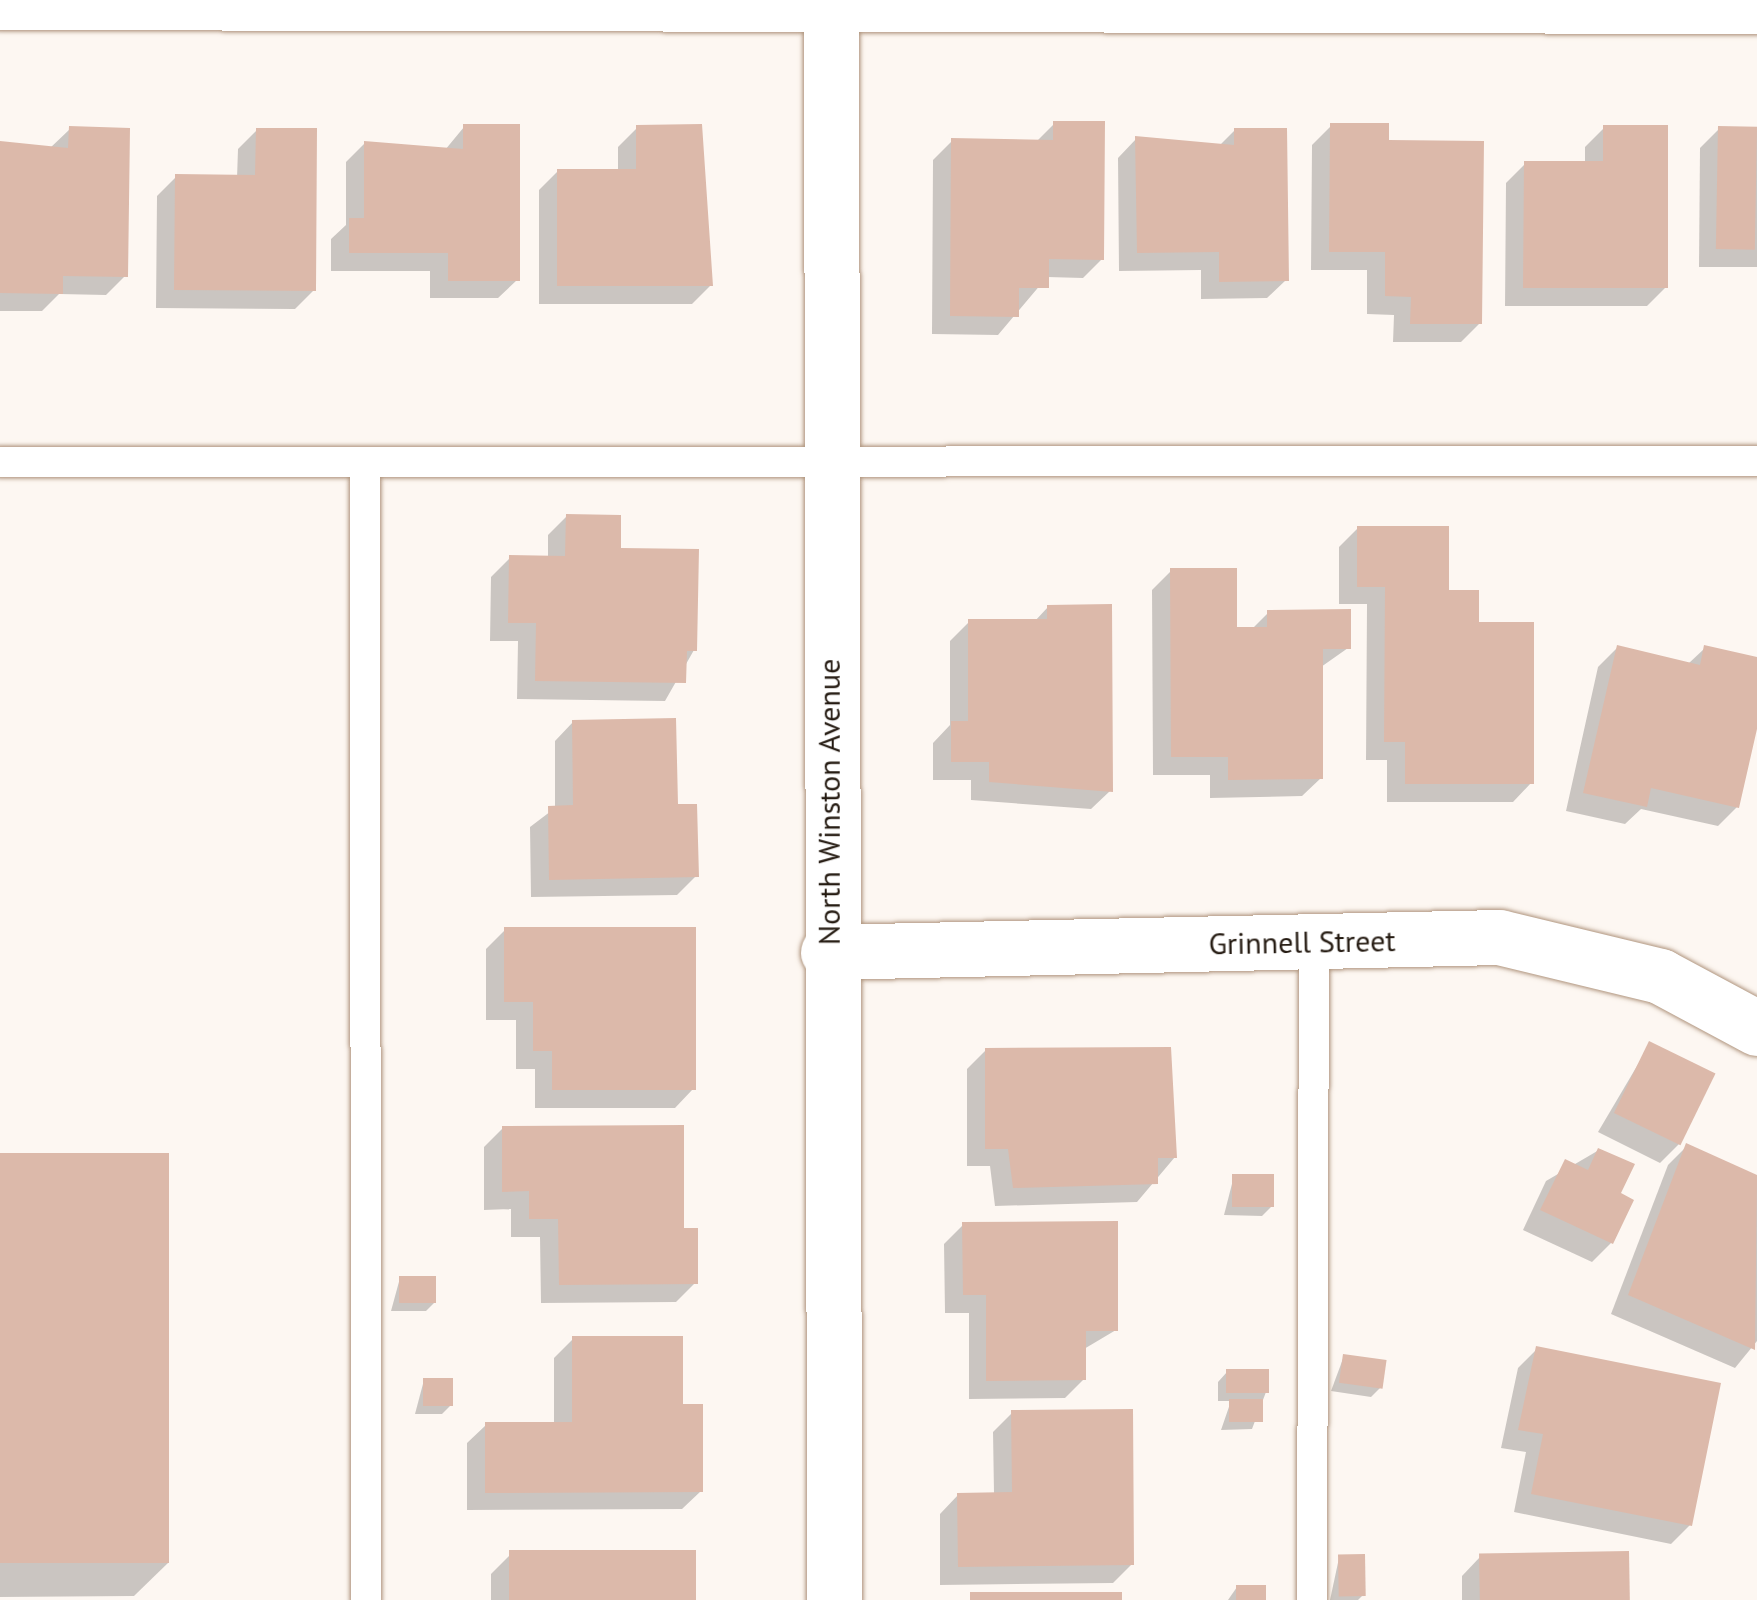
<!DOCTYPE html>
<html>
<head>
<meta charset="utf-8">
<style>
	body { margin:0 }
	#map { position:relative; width:1757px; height:1600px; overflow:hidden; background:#fdf7f2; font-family:"PT Sans",sans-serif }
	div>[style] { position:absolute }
	.shadow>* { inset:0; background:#0003 }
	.building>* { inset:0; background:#dcb9aa; transform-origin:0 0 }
	.roads { filter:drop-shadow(0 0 2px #b0957e) drop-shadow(0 0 2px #b0957e) }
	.lane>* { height:30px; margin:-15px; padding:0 15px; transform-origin:15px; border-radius:15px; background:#fff }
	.street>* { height:55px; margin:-27.5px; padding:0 27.5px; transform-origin:27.5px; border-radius:27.5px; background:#fff }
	span { translate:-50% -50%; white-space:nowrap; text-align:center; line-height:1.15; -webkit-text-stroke:9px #fff; paint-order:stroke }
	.street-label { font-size:30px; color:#241a11 }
</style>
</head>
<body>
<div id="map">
	<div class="shadow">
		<div style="clip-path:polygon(1054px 124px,1102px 259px,1083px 278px,1047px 277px,998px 335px,932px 334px,933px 160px,952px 141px,1036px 142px)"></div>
		<div style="clip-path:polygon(1331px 126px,1386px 142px,1480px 323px,1461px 342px,1393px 342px,1394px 315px,1367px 314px,1367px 270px,1311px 270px,1312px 145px)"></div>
		<div style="clip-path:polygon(464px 127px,517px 280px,498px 298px,430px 298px,430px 271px,331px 271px,331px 239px,346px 225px,346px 162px,365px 143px,445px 150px)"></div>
		<div style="clip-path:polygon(637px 128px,711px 285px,692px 304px,539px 304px,539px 190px,558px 171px,618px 171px,618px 147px)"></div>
		<div style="clip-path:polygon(1604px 128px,1666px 287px,1647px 306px,1505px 306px,1506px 183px,1525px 164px,1585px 164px,1585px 147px)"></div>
		<div style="clip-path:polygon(70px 129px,125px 276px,106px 295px,59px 294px,42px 311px,0 311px,0 145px,49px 149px)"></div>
		<div style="clip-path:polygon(1719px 129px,1757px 129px,1757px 267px,1699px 267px,1700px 148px)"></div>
		<div style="clip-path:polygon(257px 130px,314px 290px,295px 309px,156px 308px,157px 196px,176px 177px,237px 178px,238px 149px)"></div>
		<div style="clip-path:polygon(1235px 130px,1286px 280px,1267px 298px,1201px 299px,1201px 270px,1119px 271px,1118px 158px,1136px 139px,1219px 146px)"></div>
		<div style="clip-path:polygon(567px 516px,694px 650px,665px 701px,517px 699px,518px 641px,490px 641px,491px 577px,510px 558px,548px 558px,548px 535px)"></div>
		<div style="clip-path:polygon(1358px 528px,1476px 625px,1531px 783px,1513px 802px,1387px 802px,1387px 760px,1366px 760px,1367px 604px,1339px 604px,1339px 547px)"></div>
		<div style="clip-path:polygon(1171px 571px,1235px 629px,1252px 629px,1268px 613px,1348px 648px,1321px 667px,1321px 778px,1302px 796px,1210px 798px,1210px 775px,1153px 775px,1152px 590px)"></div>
		<div style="clip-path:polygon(1048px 607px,1110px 791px,1091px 809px,971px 800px,971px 780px,933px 780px,933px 743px,950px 725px,950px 641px,969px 622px,1034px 622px)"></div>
		<div style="clip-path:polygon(1617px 648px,1688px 664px,1705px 648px,1757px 659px,1757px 718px,1737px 807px,1718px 826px,1641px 809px,1625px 824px,1566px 811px,1598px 667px)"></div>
		<div style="clip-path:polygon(573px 722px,675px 806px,696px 876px,677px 895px,531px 897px,530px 827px,555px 808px,555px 741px)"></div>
		<div style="clip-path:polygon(505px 930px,693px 1089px,675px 1108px,535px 1108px,535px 1069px,516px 1069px,516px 1020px,486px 1020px,486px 949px)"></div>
		<div style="clip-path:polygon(1650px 1044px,1679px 1144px,1660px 1163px,1598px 1132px)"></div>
		<div style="clip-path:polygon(986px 1050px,1175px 1157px,1137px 1202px,995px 1206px,990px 1166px,967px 1166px,967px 1069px)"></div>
		<div style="clip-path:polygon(503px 1128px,682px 1230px,695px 1283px,676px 1302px,541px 1303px,540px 1237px,511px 1237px,511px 1209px,484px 1210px,484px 1147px)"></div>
		<div style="clip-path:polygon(1687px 1146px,1757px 1177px,1757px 1341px,1735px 1368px,1611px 1314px,1668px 1165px)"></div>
		<div style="clip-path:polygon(1599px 1150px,1618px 1194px,1611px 1243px,1592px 1262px,1523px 1230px,1546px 1181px)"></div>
		<div style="clip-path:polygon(0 1156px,169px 1562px,134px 1596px,0 1597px)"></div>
		<div style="clip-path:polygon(1234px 1176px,1271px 1207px,1262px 1216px,1224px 1215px)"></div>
		<div style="clip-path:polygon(963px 1225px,1116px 1330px,1084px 1349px,1084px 1379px,1065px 1398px,969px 1399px,969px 1313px,945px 1313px,944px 1244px)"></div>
		<div style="clip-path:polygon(400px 1278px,435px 1302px,426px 1311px,391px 1311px)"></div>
		<div style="clip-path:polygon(573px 1339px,681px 1406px,701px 1491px,682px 1509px,467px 1510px,467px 1443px,486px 1425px,554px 1425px,554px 1358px)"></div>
		<div style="clip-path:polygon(1537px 1349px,1690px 1525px,1671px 1544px,1514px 1512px,1526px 1452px,1501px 1448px,1518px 1368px)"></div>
		<div style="clip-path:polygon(1344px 1356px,1380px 1388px,1371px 1397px,1331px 1391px)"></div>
		<div style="clip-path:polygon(1227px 1372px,1266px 1392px,1252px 1429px,1221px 1430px,1231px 1401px,1218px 1401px,1218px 1382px)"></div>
		<div style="clip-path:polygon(424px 1380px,451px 1405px,442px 1414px,415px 1414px)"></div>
		<div style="clip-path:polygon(1012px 1413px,1132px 1564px,1113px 1583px,940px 1585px,940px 1514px,958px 1495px,994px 1494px,993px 1432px)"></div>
		<div style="clip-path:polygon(510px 1555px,694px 1600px,491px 1600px,491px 1574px)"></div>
		<div style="clip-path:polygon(1480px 1557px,1627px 1600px,1462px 1600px,1462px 1576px)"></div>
		<div style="clip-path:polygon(1339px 1558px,1363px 1595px,1358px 1600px,1330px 1600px)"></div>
		<div style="clip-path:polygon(1237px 1587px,1264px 1600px,1228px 1600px)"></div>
	</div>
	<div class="building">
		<div style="clip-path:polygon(1053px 121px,1105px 121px,1104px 260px,1049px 259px,1049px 288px,1019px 288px,1019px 317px,950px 316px,951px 138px,1053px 140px)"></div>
		<div style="clip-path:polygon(1330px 123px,1389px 123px,1389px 140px,1484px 141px,1482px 324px,1410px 324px,1411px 297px,1385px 296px,1385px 252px,1329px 252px)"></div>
		<div style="clip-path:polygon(463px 124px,520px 124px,520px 281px,448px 281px,448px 253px,349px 253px,349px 218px,364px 218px,364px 141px,463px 149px)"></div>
		<div style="clip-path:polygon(702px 124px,713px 286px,557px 286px,557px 169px,636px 169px,636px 125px)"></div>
		<div style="clip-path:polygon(1603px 125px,1668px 125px,1668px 288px,1523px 288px,1524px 161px,1603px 161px)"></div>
		<div style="clip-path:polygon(69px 126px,130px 128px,128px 277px,63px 276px,63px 294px,0 293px,0 141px,68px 148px)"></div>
		<div style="left:1718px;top:126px;width:39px;height:123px;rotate:1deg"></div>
		<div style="clip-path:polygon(256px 128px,317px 128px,316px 291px,174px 290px,175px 174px,255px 175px)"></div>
		<div style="clip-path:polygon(1234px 128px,1287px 128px,1289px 281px,1219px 282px,1219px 252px,1137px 253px,1135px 136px,1234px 145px)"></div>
		<div style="clip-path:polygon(566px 514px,621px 515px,621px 548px,699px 549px,697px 651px,687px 651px,686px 683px,535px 681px,536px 623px,508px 623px,509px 555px,565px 556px)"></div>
		<div style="clip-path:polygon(1357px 526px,1449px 526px,1449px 590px,1479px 590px,1479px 622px,1534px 622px,1534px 784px,1405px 784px,1405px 742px,1384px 742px,1385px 587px,1357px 587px)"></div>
		<div style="clip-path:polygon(1170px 568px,1237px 568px,1237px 627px,1267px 627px,1267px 610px,1351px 609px,1351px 649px,1323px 649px,1323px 779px,1228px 780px,1228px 757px,1171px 757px)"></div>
		<div style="clip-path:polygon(1112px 604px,1113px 792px,989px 782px,989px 762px,951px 762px,951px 721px,968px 721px,968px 619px,1047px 619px,1047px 605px)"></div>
		<div style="clip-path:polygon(1617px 645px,1700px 665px,1704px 645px,1757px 657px,1757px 729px,1739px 808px,1651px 788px,1647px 807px,1583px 793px)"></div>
		<div style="clip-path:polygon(676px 718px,678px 804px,697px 804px,699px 877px,549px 880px,548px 806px,573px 805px,572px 720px)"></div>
		<div style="clip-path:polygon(504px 927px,696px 927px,696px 1090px,552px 1090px,552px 1051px,533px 1051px,533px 1002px,504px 1002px)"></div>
		<div style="left:1649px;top:1041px;width:74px;height:80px;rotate:26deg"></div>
		<div style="clip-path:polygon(1171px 1047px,1177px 1158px,1158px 1158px,1158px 1184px,1013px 1188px,1008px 1149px,985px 1149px,985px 1048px)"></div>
		<div style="clip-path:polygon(684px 1125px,684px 1228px,698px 1228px,698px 1284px,559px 1285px,558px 1219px,529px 1219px,529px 1191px,502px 1192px,502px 1126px)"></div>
		<div style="clip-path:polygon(1686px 1143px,1757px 1175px,1755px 1350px,1628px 1295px)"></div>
		<div style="clip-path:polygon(1598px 1148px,1635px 1164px,1621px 1193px,1634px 1200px,1613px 1244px,1540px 1210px,1565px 1159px,1588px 1170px)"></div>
		<div style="left:169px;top:1153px;width:410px;height:169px;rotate:90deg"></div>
		<div style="left:1232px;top:1174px;width:42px;height:33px"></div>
		<div style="clip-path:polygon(1118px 1221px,1118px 1331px,1086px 1331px,1086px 1380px,986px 1381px,986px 1295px,963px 1295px,962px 1222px)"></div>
		<div style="left:399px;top:1276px;width:37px;height:27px"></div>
		<div style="clip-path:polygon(572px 1336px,683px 1336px,683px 1404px,703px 1404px,703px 1492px,485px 1493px,485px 1422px,572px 1422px)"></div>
		<div style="clip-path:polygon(1536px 1346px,1721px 1383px,1692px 1526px,1531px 1494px,1543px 1434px,1518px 1430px)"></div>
		<div style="left:1343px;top:1354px;width:44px;height:29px;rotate:8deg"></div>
		<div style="left:1269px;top:1369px;width:24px;height:43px;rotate:90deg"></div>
		<div style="left:423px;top:1378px;width:30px;height:28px"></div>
		<div style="left:1229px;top:1399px;width:34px;height:23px"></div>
		<div style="clip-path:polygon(1133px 1409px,1134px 1565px,958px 1567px,957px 1493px,1012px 1492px,1011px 1410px)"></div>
		<div style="left:696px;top:1550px;width:50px;height:187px;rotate:90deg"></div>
		<div style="left:1629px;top:1551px;width:49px;height:150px;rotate:89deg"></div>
		<div style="left:1365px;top:1554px;width:42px;height:27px;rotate:89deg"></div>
		<div style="left:1236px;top:1585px;width:30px;height:15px"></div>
		<div style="left:970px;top:1592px;width:152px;height:8px"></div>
	</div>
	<div class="roads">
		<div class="lane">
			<div style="left:0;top:462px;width:1757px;rotate:-0.03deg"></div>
			<div style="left:365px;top:462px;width:1138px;rotate:89.95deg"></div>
			<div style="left:1312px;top:1600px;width:659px;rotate:-89.83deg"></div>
		</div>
		<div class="street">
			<div style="left:0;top:2px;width:1757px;rotate:0.13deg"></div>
			<div style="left:831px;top:4px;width:1596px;rotate:89.89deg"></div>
			<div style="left:828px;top:952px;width:671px;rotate:-1.28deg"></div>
			<div style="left:1499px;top:937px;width:166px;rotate:13.6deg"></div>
			<div style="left:1660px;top:976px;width:110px;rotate:28.2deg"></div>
		</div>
	</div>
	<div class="street-label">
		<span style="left:829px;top:802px;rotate:-90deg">North Winston Avenue</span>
		<span style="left:1302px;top:942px;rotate:-1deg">Grinnell Street</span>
	</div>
</div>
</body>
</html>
